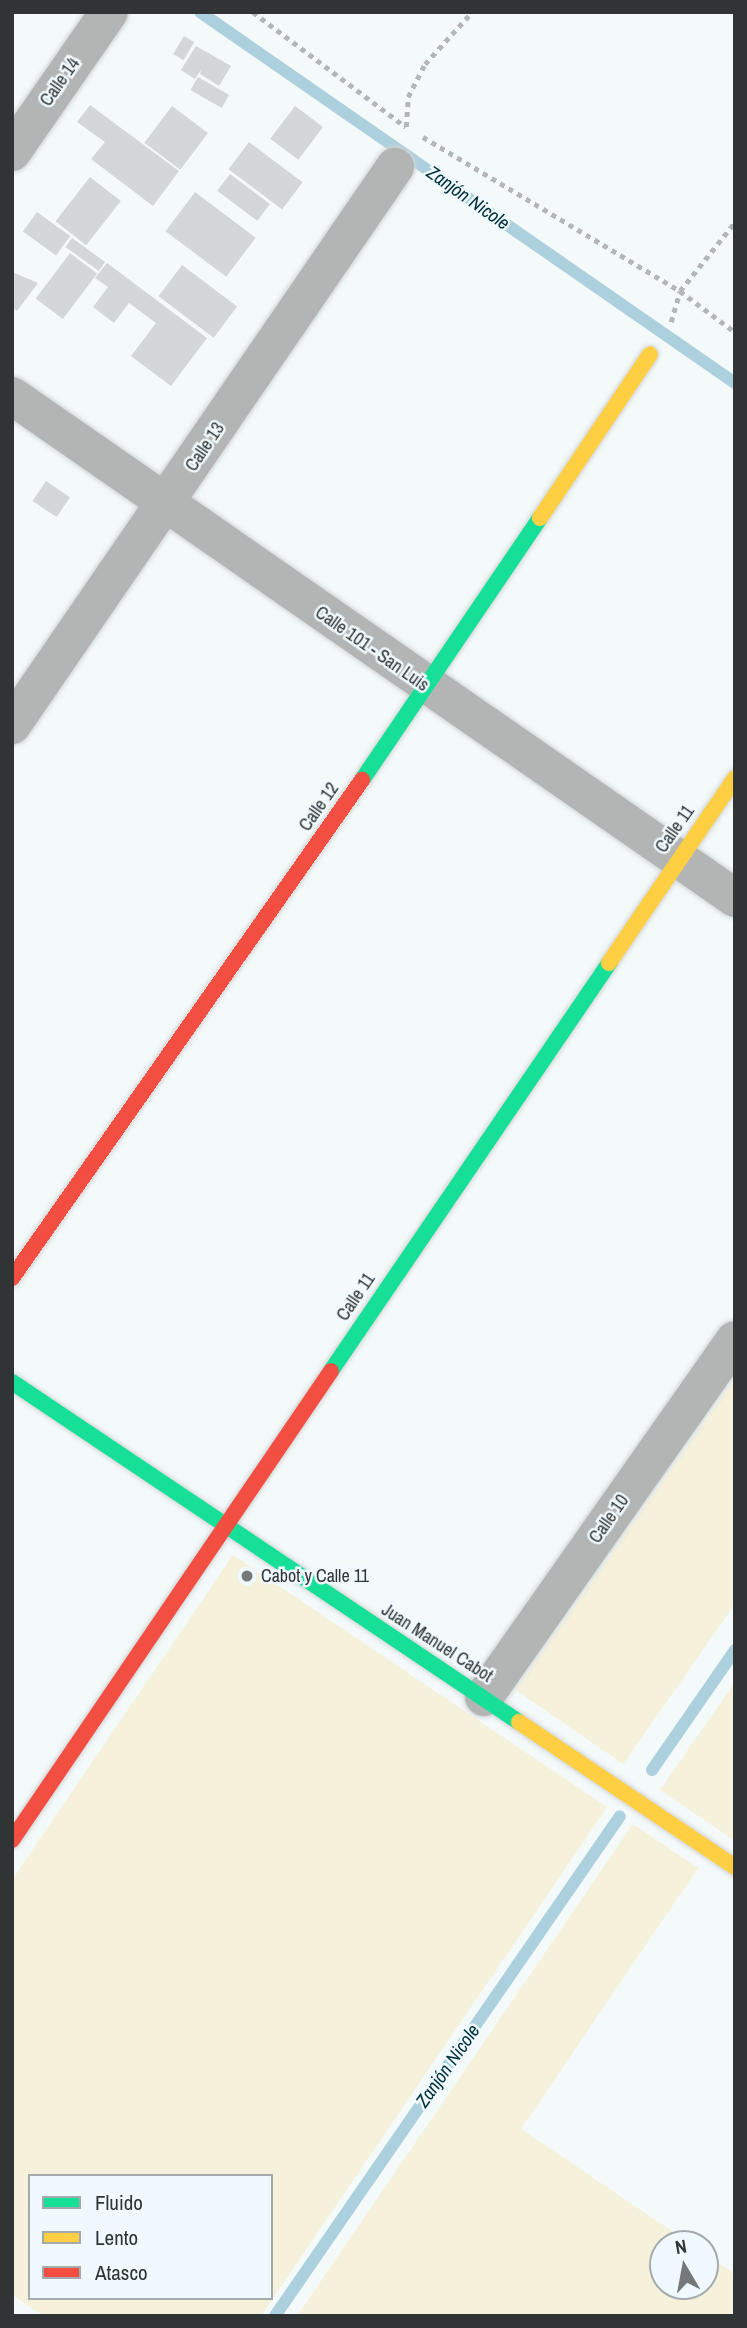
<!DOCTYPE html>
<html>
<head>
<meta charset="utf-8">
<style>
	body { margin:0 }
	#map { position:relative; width:747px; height:2328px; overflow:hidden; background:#f4f9fa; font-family:"Archivo Narrow",sans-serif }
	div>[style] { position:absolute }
	.green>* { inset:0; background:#f6f1da }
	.stream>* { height:12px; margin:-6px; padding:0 6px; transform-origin:6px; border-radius:6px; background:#acd0de }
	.building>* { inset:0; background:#d4d7d9; transform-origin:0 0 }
	.path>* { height:4.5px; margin-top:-2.25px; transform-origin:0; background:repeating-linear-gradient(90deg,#b5b7b7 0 5px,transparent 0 10px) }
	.roads { filter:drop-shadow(0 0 2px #d2d5d6) drop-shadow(0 0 2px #d2d5d6) }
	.street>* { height:38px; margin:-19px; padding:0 19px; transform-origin:19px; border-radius:19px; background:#b3b4b4 }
	.fast>* { height:16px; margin:-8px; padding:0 8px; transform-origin:8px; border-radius:8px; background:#16e098 }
	.slow>* { height:16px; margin:-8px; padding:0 8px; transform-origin:8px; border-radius:8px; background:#ffcf43 }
	.jam>* { height:16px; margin:-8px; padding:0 8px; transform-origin:8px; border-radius:8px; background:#f24e42 }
	.dots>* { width:19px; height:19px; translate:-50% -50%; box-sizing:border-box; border:4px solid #f0fafe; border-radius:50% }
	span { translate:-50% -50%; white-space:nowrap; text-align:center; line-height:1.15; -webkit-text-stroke:5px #f0fafe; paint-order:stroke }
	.street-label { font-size:18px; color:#303435 }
	.poi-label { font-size:18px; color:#303435 }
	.left { translate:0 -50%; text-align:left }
	.water-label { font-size:19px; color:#002f3c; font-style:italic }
	.frame { position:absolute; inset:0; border:14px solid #303435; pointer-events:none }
	.legend { position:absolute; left:28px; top:2174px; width:245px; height:126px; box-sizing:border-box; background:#f0fafe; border:2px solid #a3abae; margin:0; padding:9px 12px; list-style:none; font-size:21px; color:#303435 }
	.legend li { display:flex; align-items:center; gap:14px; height:35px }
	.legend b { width:35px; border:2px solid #a3abae }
	.north { position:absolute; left:649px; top:2230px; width:70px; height:70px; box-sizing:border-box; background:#f0fafe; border:2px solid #a3abae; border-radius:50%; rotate:350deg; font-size:19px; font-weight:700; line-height:28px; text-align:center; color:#303435 }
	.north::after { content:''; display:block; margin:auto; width:24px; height:32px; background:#75797a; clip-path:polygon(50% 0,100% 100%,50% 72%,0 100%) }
</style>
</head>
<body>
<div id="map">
	<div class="green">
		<div style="clip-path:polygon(735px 1379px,735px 1604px,623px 1764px,516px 1690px)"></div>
		<div style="clip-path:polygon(evenodd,233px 1555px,607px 1807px,261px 2316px,44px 2316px,12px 2295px,12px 1880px,233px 1555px,30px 2176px,271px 2176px,271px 2298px,30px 2298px,30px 2176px)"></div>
		<div style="clip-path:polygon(735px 1682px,735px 1841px,660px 1790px)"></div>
		<div style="clip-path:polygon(633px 1824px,698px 1868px,521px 2129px,691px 2244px,663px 2244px,663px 2286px,705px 2286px,705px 2254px,735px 2274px,735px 2316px,297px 2316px)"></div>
	</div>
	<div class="stream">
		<div style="left:200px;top:12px;width:651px;rotate:34.74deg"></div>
		<div style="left:652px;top:1770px;width:146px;rotate:-55.3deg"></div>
		<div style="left:275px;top:2316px;width:607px;rotate:-55.39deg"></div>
	</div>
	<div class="building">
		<div style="left:184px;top:36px;width:12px;height:21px;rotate:31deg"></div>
		<div style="clip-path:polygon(196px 46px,231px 66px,219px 86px,200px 74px,201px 70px,195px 79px,181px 70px)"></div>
		<div style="left:198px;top:77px;width:36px;height:15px;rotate:30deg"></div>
		<div style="clip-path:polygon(90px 105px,179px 171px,153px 206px,91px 159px,105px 142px,77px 122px)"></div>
		<div style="left:172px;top:106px;width:45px;height:46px;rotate:37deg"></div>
		<div style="left:295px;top:106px;width:35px;height:41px;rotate:37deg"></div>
		<div style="left:249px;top:142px;width:67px;height:34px;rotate:37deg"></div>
		<div style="left:230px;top:174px;width:50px;height:21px;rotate:37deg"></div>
		<div style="left:90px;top:177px;width:39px;height:56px;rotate:38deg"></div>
		<div style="left:195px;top:192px;width:76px;height:49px;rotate:37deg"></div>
		<div style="left:37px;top:212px;width:41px;height:24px;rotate:36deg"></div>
		<div style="left:72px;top:238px;width:41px;height:11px;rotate:36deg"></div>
		<div style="left:70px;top:253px;width:34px;height:57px;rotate:37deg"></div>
		<div style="clip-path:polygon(107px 263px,207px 338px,171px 386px,131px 356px,156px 323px,129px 303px,114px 323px,93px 307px,108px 287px,95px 278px)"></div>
		<div style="left:182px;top:265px;width:69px;height:39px;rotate:37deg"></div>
		<div style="clip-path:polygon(12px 272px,38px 283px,17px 311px,12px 307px)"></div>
		<div style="left:46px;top:481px;width:29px;height:24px;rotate:34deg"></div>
	</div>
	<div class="path">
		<div style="left:253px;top:12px;width:191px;rotate:36.9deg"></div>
		<div style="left:406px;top:127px;width:30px;rotate:-86deg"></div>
		<div style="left:408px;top:97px;width:37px;rotate:-63deg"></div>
		<div style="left:425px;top:64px;width:70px;rotate:-47.9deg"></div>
		<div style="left:423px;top:137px;width:300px;rotate:30.9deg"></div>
		<div style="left:680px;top:291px;width:69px;rotate:36.7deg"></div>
		<div style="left:671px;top:322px;width:32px;rotate:-74deg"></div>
		<div style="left:680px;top:291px;width:88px;rotate:-51.4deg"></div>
	</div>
	<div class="roads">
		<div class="street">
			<div style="left:12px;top:152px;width:170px;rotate:-55.3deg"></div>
			<div style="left:12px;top:396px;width:880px;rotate:34.77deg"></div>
			<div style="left:12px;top:725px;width:677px;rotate:-55.54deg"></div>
			<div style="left:484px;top:1697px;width:436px;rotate:-54.9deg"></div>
		</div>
		<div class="fast">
			<div style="left:362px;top:780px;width:317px;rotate:-55.8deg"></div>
			<div style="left:331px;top:1371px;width:494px;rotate:-55.7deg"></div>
			<div style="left:12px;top:1382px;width:610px;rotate:33.85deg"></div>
		</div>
		<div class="slow">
			<div style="left:540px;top:518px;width:197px;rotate:-56.1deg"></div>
			<div style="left:609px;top:963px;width:224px;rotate:-55.7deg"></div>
			<div style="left:519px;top:1722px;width:260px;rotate:33.9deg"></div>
		</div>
		<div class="jam">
			<div style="left:12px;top:1278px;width:609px;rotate:-54.9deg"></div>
			<div style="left:12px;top:1840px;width:567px;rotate:-55.78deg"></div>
		</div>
	</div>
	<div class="dots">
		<div style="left:247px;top:1576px;background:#75797a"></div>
	</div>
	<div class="street-label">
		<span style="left:60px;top:82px;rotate:-55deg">Calle 14</span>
		<span style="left:205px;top:447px;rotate:-56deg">Calle 13</span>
		<span style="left:372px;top:649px;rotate:35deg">Calle 101 - San Luis</span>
		<span style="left:319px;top:807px;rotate:-55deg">Calle 12</span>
		<span style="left:675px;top:829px;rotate:-55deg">Calle 11</span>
		<span style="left:356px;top:1297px;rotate:-56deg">Calle 11</span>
		<span style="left:609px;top:1519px;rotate:-55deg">Calle 10</span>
		<span style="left:437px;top:1643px;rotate:33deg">Juan Manuel Cabot</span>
	</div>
	<div class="poi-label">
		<span class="left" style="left:261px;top:1576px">Cabot y Calle 11</span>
	</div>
	<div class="water-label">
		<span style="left:468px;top:198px;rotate:35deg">Zanjón Nicole</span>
		<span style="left:448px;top:2066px;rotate:-55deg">Zanjón Nicole</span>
	</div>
	<div class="frame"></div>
	<ul class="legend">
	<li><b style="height:9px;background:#16e098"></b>Fluido</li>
	<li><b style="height:9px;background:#ffcf43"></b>Lento</li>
	<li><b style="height:9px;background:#f24e42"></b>Atasco</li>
	</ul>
	<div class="north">N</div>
</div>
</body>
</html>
